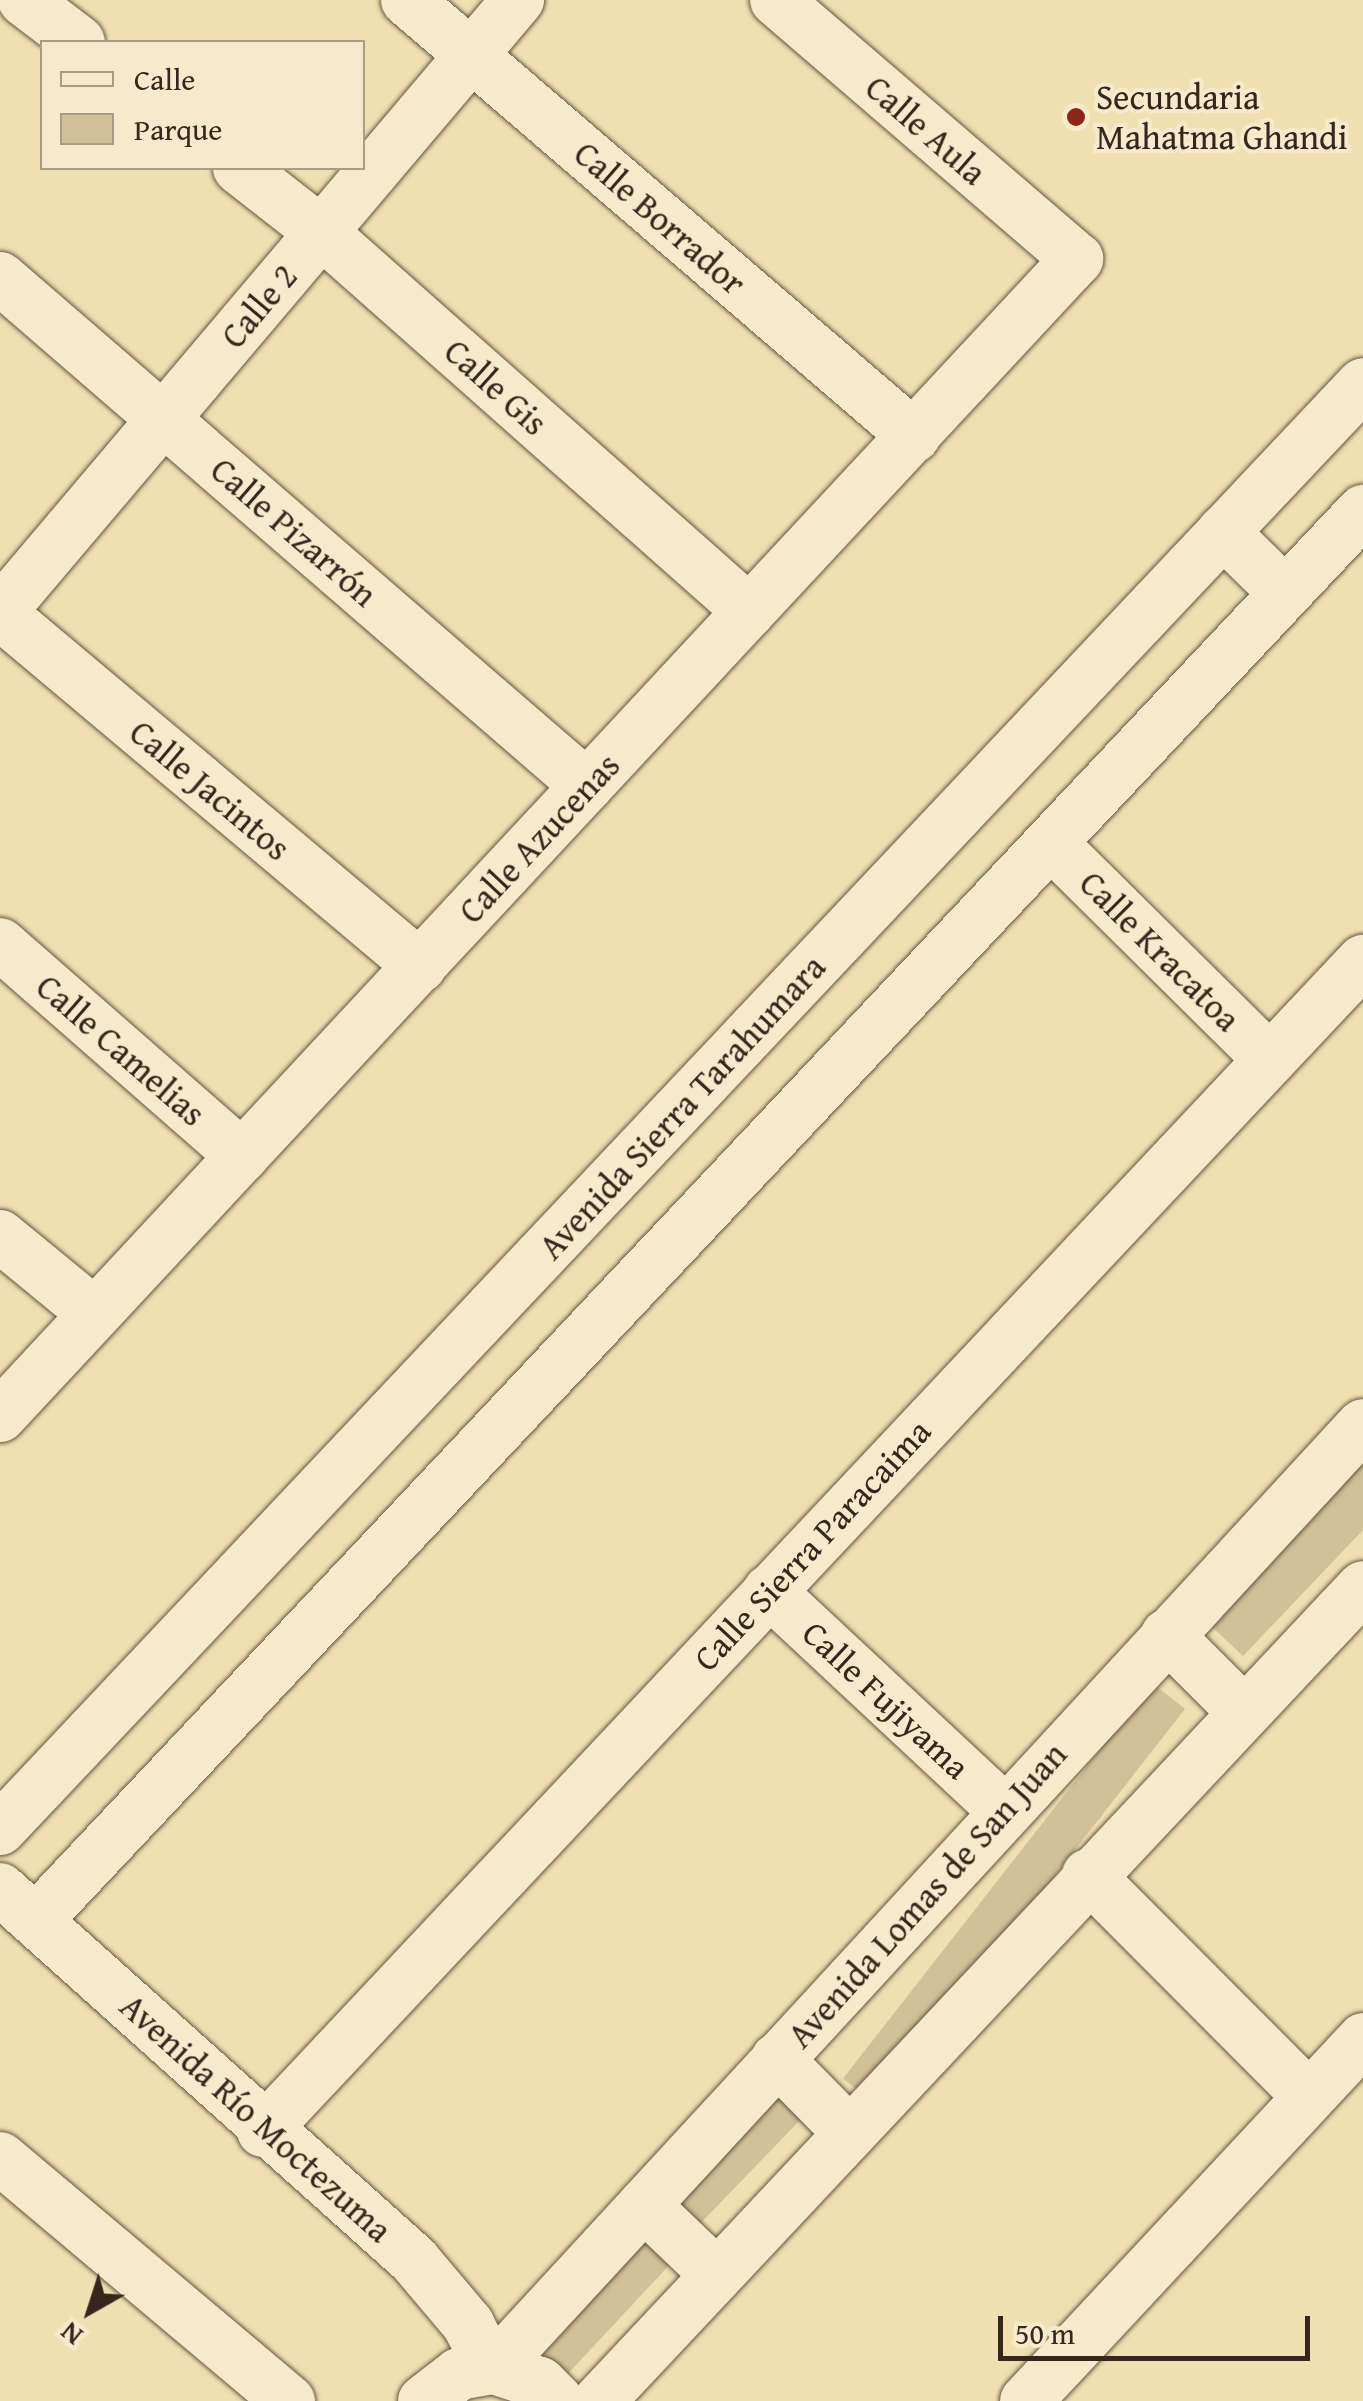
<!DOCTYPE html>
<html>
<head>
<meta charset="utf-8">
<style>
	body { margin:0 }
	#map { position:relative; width:1363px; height:2401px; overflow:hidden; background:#f0e0b1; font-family:"Gentium Book Plus",serif }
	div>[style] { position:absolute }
	.green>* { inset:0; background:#d1c098; transform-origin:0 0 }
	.roads { filter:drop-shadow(0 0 2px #655442) drop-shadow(0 0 2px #655442) }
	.minor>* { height:52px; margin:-26px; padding:0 26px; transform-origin:26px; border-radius:26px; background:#f5ebcc }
	.dots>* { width:28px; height:28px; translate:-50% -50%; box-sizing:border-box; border:5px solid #f5ebcc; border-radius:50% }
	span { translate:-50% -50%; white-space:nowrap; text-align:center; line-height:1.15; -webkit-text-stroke:8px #f5ebcc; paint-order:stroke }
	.poi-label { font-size:35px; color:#37261d }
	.left { translate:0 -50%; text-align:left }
	.street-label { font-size:35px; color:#37261d }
	.legend { position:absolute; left:40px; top:40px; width:325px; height:130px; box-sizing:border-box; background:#f5ebcc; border:2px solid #a99c86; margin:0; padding:12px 18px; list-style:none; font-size:30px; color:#37261d }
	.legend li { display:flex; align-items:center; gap:20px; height:50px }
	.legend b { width:50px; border:2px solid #a99c86 }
	.north { position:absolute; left:40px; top:2261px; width:100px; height:100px; -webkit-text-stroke:8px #f5ebcc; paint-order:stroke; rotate:219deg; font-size:28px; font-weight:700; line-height:40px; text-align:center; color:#37261d }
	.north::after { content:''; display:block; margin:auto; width:35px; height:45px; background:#37261d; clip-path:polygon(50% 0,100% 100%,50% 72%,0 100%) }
	.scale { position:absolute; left:998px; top:2316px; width:312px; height:45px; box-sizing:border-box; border:5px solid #37261d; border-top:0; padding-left:12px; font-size:30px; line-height:35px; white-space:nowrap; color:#37261d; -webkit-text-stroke:8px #f5ebcc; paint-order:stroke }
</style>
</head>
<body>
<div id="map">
	<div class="green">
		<div style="clip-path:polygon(1363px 1455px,1363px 1530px,1243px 1656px,1207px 1622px)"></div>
		<div style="left:1152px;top:1683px;width:42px;height:502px;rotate:38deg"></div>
		<div style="left:772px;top:2083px;width:46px;height:154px;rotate:44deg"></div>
		<div style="left:635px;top:2230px;width:49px;height:153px;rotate:43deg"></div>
	</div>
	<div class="roads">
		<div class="minor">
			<div style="left:24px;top:0;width:69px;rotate:37.4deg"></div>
			<div style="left:407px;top:0;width:669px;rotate:40.69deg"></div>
			<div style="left:239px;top:168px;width:104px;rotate:38deg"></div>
			<div style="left:321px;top:232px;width:572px;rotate:41.53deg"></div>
			<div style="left:0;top:278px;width:776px;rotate:40.87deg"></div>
			<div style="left:1223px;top:532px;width:87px;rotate:44.5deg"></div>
			<div style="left:0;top:612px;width:802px;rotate:-49.76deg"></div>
			<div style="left:0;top:613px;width:549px;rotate:40.05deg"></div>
			<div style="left:1051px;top:843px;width:308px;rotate:44.7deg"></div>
			<div style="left:0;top:944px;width:322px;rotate:41.2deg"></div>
			<div style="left:0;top:1236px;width:123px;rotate:39.4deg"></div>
			<div style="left:0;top:1416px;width:1581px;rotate:-47.05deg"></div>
			<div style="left:1077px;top:259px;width:397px;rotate:-139.3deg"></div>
			<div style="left:769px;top:1591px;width:320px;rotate:43deg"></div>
			<div style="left:1167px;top:1635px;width:109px;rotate:45deg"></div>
			<div style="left:0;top:1829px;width:1986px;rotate:-46.67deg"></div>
			<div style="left:1088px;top:1875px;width:312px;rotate:45.1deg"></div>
			<div style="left:0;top:1889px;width:556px;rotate:41.86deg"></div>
			<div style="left:414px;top:2260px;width:84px;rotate:49.8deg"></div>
			<div style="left:468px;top:2324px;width:22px;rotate:63deg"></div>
			<div style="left:478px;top:2344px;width:25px;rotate:88deg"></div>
			<div style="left:38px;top:1918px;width:1933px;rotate:-46.72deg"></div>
			<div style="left:777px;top:2059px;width:100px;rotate:45.4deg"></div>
			<div style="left:263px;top:2131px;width:1606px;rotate:-46.77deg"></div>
			<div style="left:0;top:2158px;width:378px;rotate:40.1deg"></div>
			<div style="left:644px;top:2205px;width:98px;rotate:43.8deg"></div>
			<div style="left:494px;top:2368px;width:1282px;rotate:-47.34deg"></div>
			<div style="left:424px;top:2401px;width:44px;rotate:-37.6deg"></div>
			<div style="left:459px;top:2374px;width:36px;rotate:-10deg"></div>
			<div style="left:494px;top:2368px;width:48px;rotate:18.1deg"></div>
			<div style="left:540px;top:2383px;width:25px;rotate:45deg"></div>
			<div style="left:599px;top:2401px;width:1116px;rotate:-46.81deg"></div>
			<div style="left:1026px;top:2401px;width:495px;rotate:-47deg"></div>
		</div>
	</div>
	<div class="dots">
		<div style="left:1076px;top:117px;background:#8f2418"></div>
	</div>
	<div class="poi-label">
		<span class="left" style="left:1096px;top:117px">Secundaria<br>Mahatma Ghandi</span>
	</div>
	<div class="street-label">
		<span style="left:926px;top:130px;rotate:41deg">Calle Aula</span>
		<span style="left:660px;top:218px;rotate:41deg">Calle Borrador</span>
		<span style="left:259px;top:306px;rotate:-50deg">Calle 2</span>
		<span style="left:496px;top:387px;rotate:42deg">Calle Gis</span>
		<span style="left:294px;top:532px;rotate:41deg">Calle Pizarrón</span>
		<span style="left:210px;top:790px;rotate:40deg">Calle Jacintos</span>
		<span style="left:539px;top:838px;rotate:-47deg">Calle Azucenas</span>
		<span style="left:1160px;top:951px;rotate:45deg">Calle Kracatoa</span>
		<span style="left:121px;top:1050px;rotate:41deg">Calle Camelias</span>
		<span style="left:682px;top:1107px;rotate:-47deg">Avenida Sierra Tarahumara</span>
		<span style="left:812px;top:1545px;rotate:-47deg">Calle Sierra Paracaima</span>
		<span style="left:886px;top:1700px;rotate:43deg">Calle Fujiyama</span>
		<span style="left:927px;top:1895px;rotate:-48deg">Avenida Lomas de San Juan</span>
		<span style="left:256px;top:2118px;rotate:42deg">Avenida Río Moctezuma</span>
	</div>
	<ul class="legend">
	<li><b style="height:12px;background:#f5ebcc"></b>Calle</li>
	<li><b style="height:28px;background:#d1c098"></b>Parque</li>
	</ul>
	<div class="north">N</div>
	<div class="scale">50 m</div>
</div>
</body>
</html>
